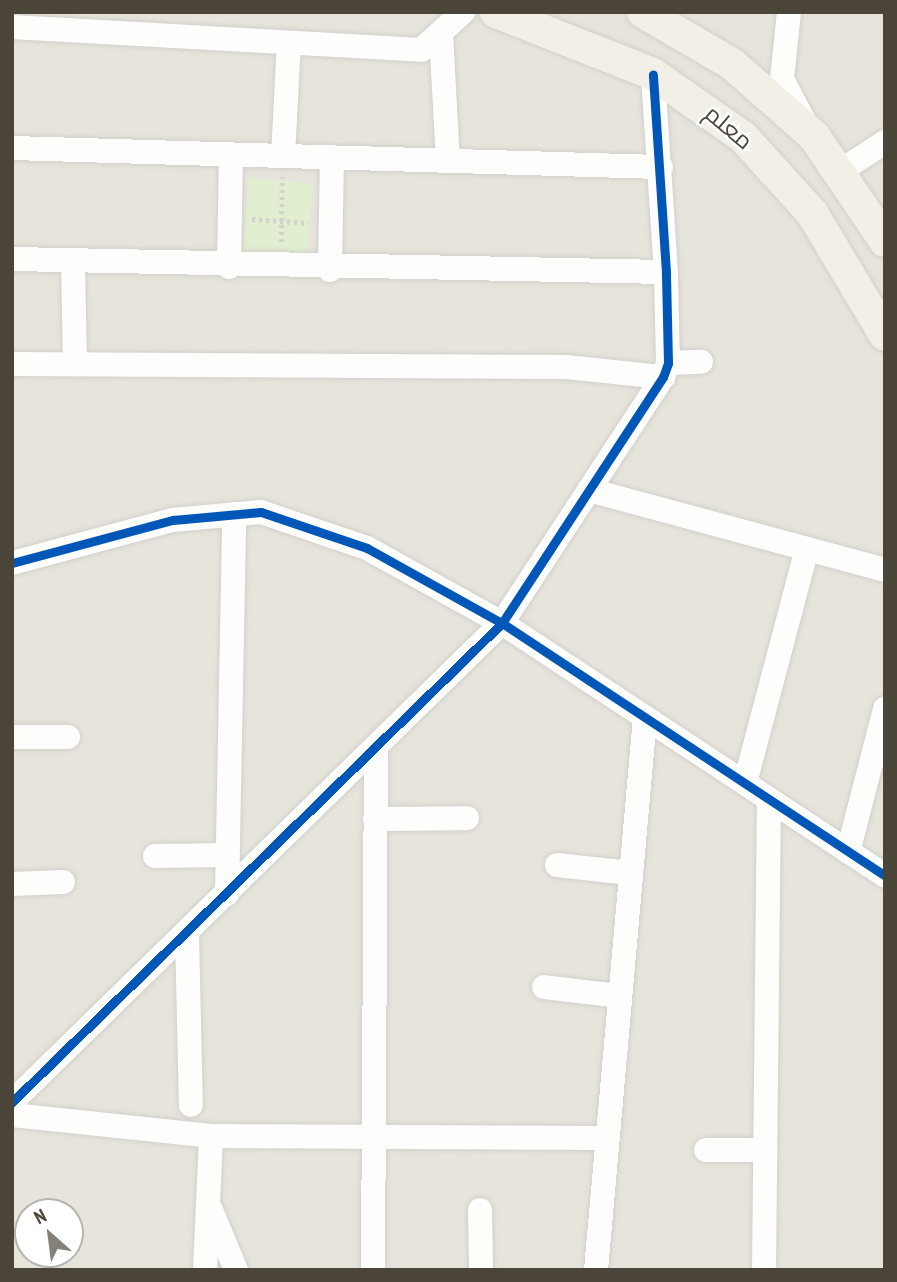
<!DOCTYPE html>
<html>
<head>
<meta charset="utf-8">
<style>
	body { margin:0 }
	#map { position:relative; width:897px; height:1282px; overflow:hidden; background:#f4f2ee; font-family:"PT Sans Narrow",Cairo,sans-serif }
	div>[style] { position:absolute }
	.residential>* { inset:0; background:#e7e4dc }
	.green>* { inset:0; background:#e1eecf; transform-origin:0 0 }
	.path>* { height:4.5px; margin-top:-2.25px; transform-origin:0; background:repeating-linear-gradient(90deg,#d3d2cc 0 3.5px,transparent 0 7px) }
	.roads { filter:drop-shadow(0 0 2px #d2d0cb) drop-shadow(0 0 2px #d2d0cb) }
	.minor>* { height:24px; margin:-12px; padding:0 12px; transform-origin:12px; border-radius:12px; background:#fdfdfc }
	.major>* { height:32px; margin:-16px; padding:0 16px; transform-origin:16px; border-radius:16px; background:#f2efe6 }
	.cycleway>* { height:9px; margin:-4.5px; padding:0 4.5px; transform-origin:4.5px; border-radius:4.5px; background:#0057b8 }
	span { translate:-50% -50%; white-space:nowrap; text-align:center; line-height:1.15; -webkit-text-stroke:5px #fff; paint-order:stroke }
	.street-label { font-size:24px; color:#4b4439 }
	.frame { position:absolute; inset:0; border:14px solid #4b4439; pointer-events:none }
	.north { position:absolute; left:14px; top:1198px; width:70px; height:70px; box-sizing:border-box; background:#fff; border:2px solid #b7b4b0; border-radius:50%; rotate:332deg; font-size:19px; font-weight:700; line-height:28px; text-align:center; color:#4b4439 }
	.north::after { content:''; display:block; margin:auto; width:24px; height:32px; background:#868178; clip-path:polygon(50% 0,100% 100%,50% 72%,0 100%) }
</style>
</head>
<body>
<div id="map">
	<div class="residential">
		<div style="clip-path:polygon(evenodd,12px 12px,885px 12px,885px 1270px,12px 1270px,12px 12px,28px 1212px,70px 1212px,70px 1254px,28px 1254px,28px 1212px)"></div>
	</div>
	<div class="green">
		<div style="left:249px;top:178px;width:64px;height:76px;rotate:5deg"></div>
	</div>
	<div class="path">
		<div style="left:252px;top:219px;width:57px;rotate:4deg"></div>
		<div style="left:281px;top:242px;width:65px;rotate:-89.1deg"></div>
	</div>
	<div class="roads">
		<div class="minor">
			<div style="left:789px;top:12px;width:67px;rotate:96deg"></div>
			<div style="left:782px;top:79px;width:47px;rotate:62.4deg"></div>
			<div style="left:12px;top:27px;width:410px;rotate:3.2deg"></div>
			<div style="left:421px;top:50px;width:57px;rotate:-42.1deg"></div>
			<div style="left:441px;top:33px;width:128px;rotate:86.9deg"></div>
			<div style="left:12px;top:148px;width:649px;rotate:1.68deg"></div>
			<div style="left:283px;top:156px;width:113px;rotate:-87deg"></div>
			<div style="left:842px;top:170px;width:51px;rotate:-33.1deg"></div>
			<div style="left:12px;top:259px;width:654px;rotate:1.14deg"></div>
			<div style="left:73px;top:262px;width:102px;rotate:88.9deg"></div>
			<div style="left:229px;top:267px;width:112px;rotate:-89deg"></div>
			<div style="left:330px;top:270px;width:112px;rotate:-89deg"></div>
			<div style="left:668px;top:363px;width:33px;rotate:-2deg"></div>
			<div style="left:12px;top:364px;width:554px;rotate:0.31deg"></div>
			<div style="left:566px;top:367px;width:98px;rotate:5.9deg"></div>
			<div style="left:589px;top:490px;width:307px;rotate:15.1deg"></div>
			<div style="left:12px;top:563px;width:167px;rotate:-15deg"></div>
			<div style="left:173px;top:520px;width:88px;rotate:-5.2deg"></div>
			<div style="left:261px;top:512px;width:112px;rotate:18.8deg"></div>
			<div style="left:367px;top:548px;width:154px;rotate:29.1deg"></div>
			<div style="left:502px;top:623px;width:459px;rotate:33.4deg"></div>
			<div style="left:12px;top:737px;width:56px"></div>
			<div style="left:745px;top:783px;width:242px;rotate:-75.2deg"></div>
			<div style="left:375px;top:819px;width:92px;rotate:-0.6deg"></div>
			<div style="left:848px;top:852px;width:148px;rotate:-75.5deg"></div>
			<div style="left:155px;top:856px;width:73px;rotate:-0.8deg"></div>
			<div style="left:557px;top:865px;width:73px;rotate:6.3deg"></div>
			<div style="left:12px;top:884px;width:51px;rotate:-2.2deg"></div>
			<div style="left:227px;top:894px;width:380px;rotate:-88.9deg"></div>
			<div style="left:187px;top:934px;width:171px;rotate:88.7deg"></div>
			<div style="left:544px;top:987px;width:75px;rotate:6.9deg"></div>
			<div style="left:12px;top:1102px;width:685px;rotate:-44.35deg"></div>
			<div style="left:502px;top:623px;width:294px;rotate:-56.8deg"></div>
			<div style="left:663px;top:377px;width:15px;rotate:-70deg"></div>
			<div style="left:668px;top:363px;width:91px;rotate:-91.3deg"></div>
			<div style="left:666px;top:272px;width:198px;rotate:-93.8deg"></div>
			<div style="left:12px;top:1115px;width:200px;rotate:6deg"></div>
			<div style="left:211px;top:1136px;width:393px;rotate:0.3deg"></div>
			<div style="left:706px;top:1150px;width:59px"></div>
			<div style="left:211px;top:1210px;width:65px;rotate:67.4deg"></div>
			<div style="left:480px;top:1210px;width:60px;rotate:89deg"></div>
			<div style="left:205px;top:1270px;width:134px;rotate:-87.4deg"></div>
			<div style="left:373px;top:1270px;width:523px;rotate:-89.67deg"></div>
			<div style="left:596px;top:1270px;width:554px;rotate:-84.93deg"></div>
			<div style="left:764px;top:1270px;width:470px;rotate:-89.4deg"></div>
		</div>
		<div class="major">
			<div style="left:496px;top:12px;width:169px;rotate:21.5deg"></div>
			<div style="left:653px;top:74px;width:110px;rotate:35deg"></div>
			<div style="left:743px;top:137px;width:103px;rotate:47.8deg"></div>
			<div style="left:812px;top:213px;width:142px;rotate:59.1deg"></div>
			<div style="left:643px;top:12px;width:103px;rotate:30.3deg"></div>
			<div style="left:732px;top:64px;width:109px;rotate:41.3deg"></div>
			<div style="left:814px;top:136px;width:127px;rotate:55.9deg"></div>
		</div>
	</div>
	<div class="cycleway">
		<div style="left:12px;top:563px;width:167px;rotate:-15deg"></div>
		<div style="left:173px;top:520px;width:88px;rotate:-5.2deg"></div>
		<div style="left:261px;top:512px;width:112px;rotate:18.8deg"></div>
		<div style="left:367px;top:548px;width:154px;rotate:29.1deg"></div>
		<div style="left:502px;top:623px;width:459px;rotate:33.4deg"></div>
		<div style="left:12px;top:1102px;width:685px;rotate:-44.35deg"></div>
		<div style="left:502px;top:623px;width:294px;rotate:-56.8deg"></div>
		<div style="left:663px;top:377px;width:15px;rotate:-70deg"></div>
		<div style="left:668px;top:363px;width:91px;rotate:-91.3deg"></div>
		<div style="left:666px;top:272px;width:198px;rotate:-93.8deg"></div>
	</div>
	<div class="street-label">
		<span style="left:729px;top:127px;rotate:40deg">معلم</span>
	</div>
	<div class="frame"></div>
	<div class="north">N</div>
</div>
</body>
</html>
